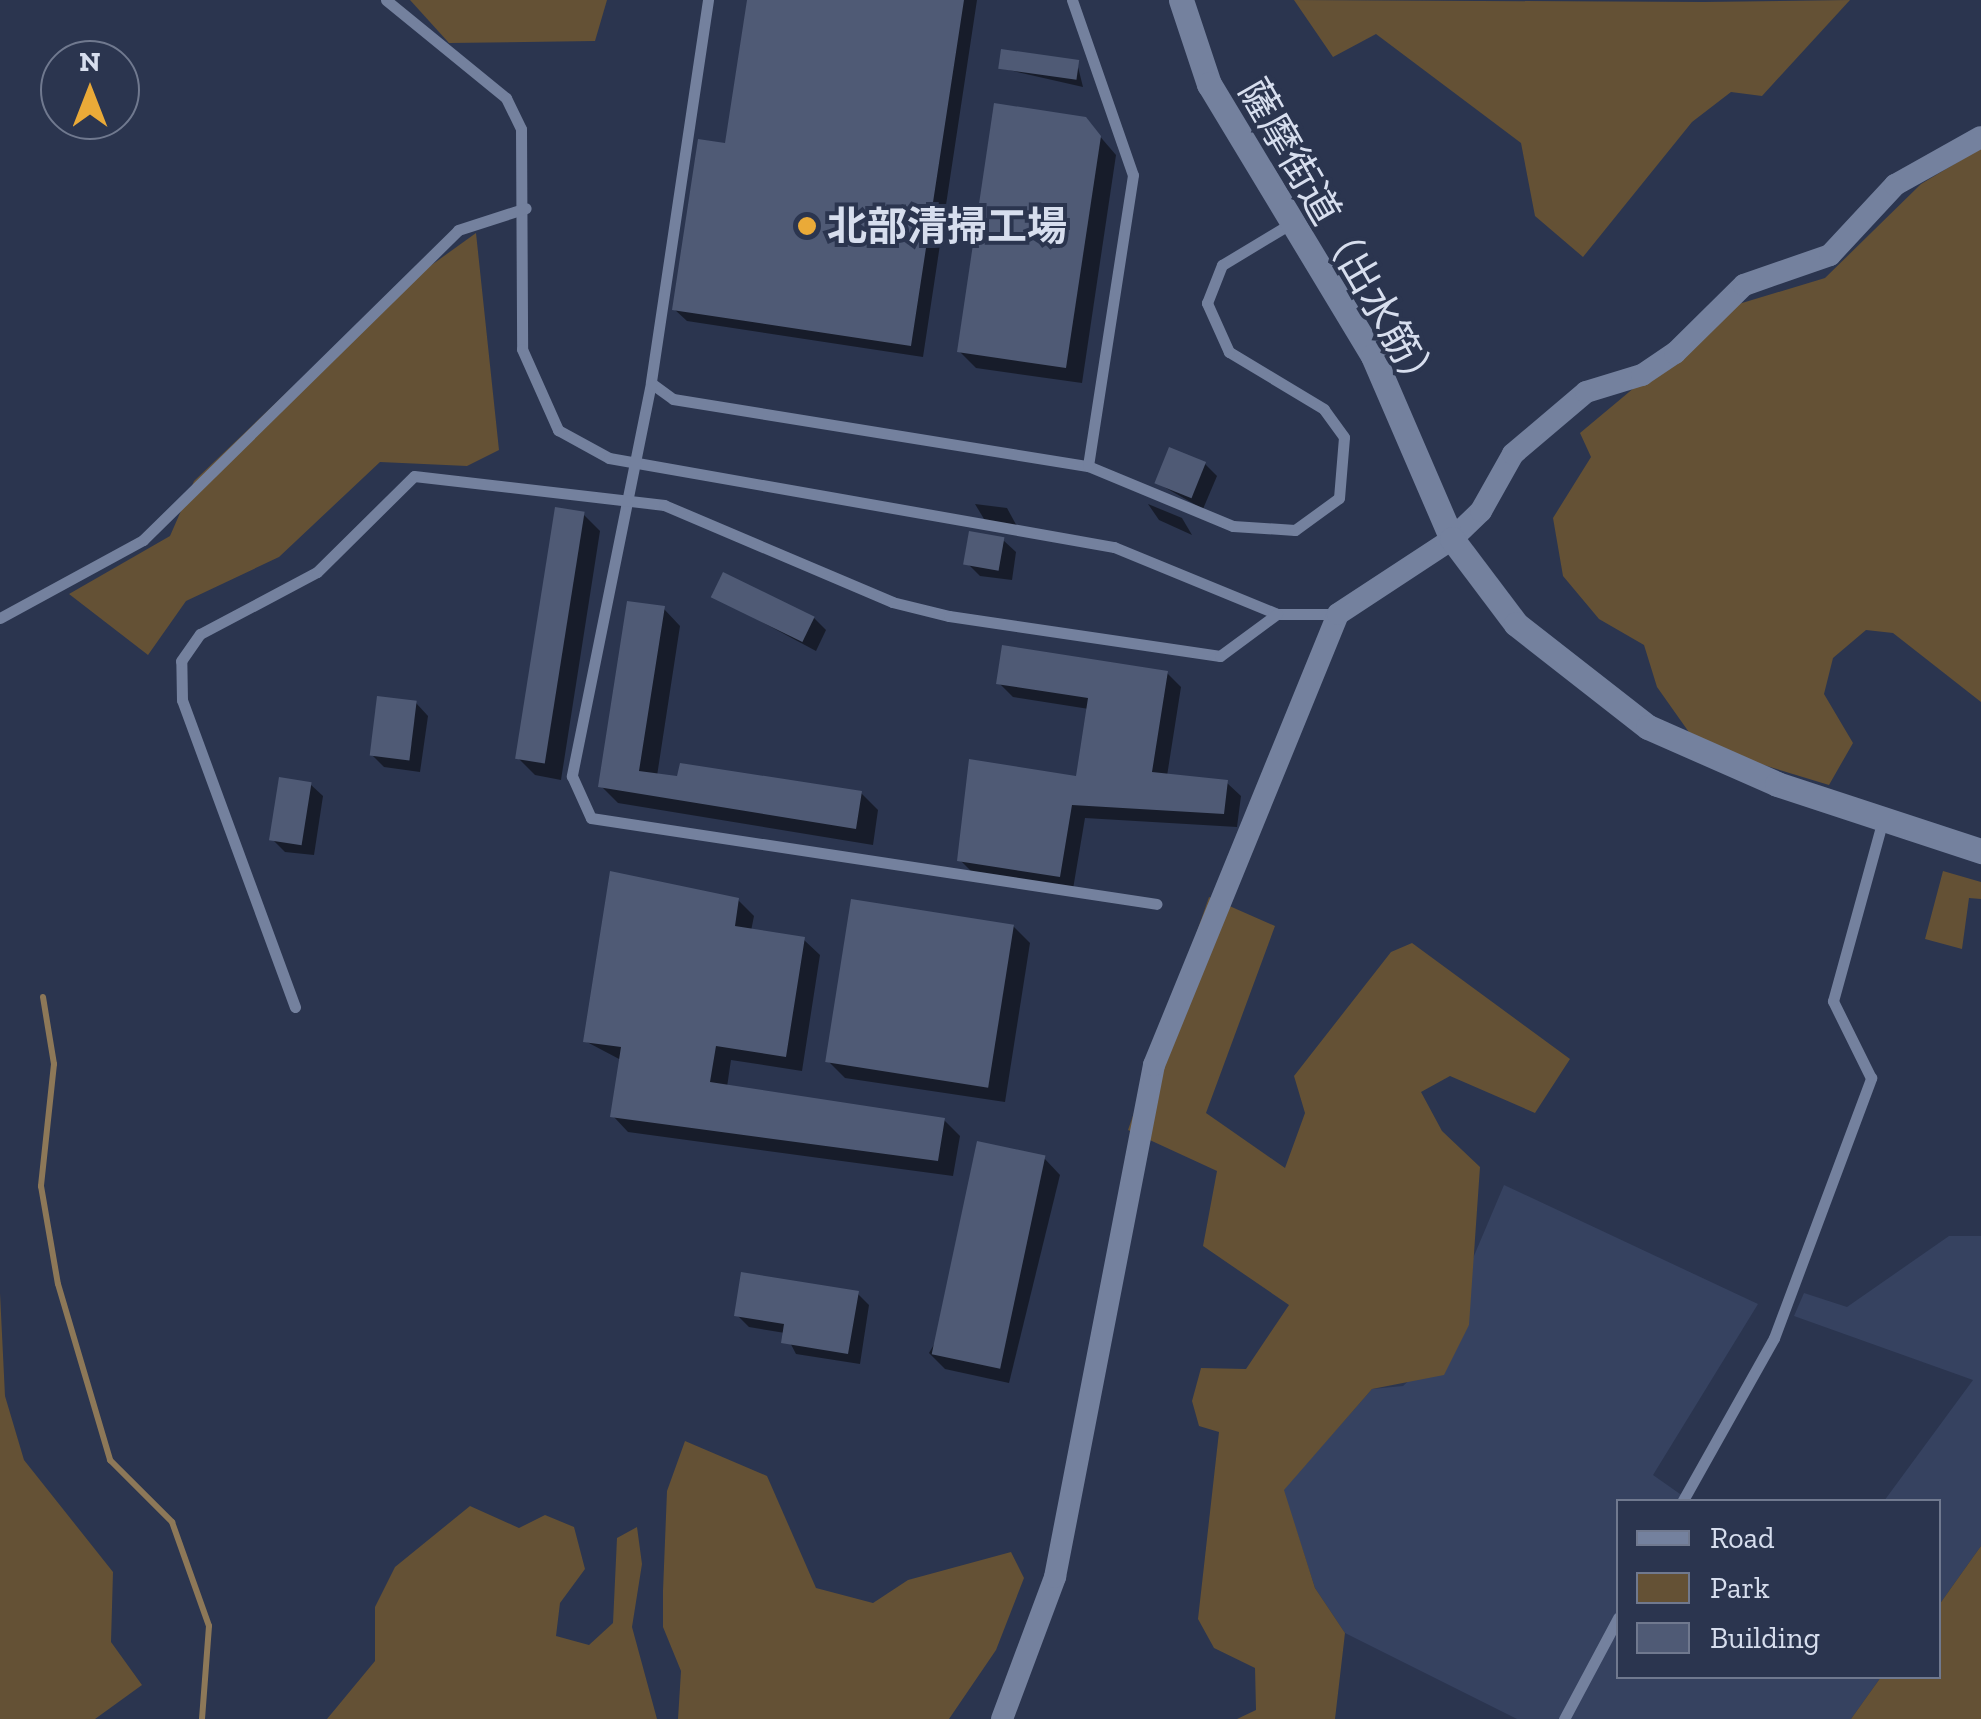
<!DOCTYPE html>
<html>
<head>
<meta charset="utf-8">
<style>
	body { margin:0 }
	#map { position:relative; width:1981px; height:1719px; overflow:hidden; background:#2b354f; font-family:"Zilla Slab","Noto Sans JP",serif }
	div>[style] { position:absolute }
	.built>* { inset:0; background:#364260 }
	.green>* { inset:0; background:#645135 }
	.shadow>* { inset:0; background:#0007 }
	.stream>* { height:6px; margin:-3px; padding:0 3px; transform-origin:3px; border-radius:3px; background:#8d7858 }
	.building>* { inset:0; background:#4f5a75; transform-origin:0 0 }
	.service>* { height:11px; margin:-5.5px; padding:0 5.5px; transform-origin:5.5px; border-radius:5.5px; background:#74819e }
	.minor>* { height:22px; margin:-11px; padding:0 11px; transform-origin:11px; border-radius:11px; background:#74819e }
	.tertiary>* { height:25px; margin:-12.5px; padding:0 12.5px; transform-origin:12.5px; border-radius:12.5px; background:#74819e }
	.dots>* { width:28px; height:28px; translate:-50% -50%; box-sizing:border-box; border:5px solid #2b354f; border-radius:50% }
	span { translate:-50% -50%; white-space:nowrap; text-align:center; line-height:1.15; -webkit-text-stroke:8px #2b354f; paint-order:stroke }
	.poi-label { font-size:40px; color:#d7deee; font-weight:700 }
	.left { translate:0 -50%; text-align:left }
	.street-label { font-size:40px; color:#d7deee }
	.legend { position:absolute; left:1616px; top:1499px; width:325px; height:180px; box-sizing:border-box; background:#2b354f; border:2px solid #70798f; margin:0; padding:12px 18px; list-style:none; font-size:30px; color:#d7deee }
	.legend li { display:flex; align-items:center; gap:20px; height:50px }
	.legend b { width:50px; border:2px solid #70798f }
	.north { position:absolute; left:40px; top:40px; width:100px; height:100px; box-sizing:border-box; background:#2b354f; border:2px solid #70798f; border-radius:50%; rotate:0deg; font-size:28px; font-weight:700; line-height:40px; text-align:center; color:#d7deee }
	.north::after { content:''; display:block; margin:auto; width:35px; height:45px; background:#eaaa38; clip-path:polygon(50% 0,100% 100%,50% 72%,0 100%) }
</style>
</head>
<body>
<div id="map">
	<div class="built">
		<div style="clip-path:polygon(1504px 1185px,1758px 1304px,1653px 1475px,1690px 1501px,1618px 1502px,1618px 1676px,1881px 1677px,1851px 1719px,1517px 1719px,1345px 1633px,1315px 1588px,1283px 1490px,1372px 1389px,1403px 1386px,1469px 1325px,1468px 1270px)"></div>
		<div style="clip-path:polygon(1949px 1236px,1981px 1236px,1981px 1546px,1939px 1605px,1938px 1502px,1884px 1501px,1973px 1380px,1794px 1316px,1804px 1293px,1847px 1307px)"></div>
	</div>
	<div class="green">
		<div style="clip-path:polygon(410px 0,607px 0,595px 41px,449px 43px)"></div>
		<div style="clip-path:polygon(1294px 0,1703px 2px,1850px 0,1762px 96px,1731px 92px,1692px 122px,1583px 257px,1535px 216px,1521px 143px,1376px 34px,1333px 57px)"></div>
		<div style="clip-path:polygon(1981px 148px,1981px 702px,1893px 633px,1866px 630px,1833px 658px,1824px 694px,1853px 743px,1829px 785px,1698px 745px,1657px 687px,1644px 645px,1599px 619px,1563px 576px,1553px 518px,1591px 457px,1580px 433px,1732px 306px,1825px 278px,1921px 184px)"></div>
		<div style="clip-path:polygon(476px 233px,499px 450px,467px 466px,380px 462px,279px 557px,186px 601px,148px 655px,69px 594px,170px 536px,194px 481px,387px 297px)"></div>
		<div style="clip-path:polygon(1943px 871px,1981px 882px,1981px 899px,1969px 898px,1962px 949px,1925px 939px)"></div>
		<div style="clip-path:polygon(1209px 897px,1275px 926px,1206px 1113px,1285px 1168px,1305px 1113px,1294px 1076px,1391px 952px,1412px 943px,1570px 1059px,1535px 1113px,1450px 1076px,1421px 1092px,1442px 1131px,1480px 1167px,1469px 1325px,1444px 1375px,1372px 1389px,1284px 1490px,1315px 1588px,1345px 1633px,1335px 1719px,1237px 1719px,1256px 1710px,1255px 1668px,1214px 1648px,1198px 1619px,1219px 1432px,1199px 1426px,1192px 1401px,1201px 1368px,1246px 1369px,1289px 1305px,1203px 1246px,1217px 1171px,1128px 1130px)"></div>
		<div style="clip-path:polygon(0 1293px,5px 1396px,24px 1460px,113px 1572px,111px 1642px,142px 1685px,95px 1719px,0 1719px)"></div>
		<div style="clip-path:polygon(685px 1441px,767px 1476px,816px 1588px,873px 1603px,908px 1580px,1011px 1552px,1024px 1578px,996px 1650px,949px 1719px,678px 1719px,681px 1671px,663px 1627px,663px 1591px,667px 1491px)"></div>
		<div style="clip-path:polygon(470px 1506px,519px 1528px,545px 1515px,574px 1527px,585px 1569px,560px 1603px,556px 1636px,589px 1645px,613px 1623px,617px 1538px,637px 1527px,642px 1564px,632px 1627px,657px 1719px,327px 1719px,375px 1661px,375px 1607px,395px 1567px)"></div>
		<div style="clip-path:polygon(1981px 1546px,1981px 1719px,1851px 1719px,1881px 1677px,1938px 1676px,1939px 1605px)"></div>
	</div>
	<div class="shadow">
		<div style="clip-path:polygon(749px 0,977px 0,923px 357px,687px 321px,674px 309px,727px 146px)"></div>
		<div style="clip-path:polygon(1077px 63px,1083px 87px,1000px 68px)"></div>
		<div style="clip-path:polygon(1085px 119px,1116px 155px,1082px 383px,976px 368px,959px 351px)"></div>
		<div style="clip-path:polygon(1205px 464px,1217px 476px,1203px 509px,1157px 483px)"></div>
		<div style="clip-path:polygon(975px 504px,1007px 508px,1019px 530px,987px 524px)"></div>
		<div style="clip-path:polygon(1148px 504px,1182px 518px,1192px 535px,1159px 520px)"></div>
		<div style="clip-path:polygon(583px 514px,600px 531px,561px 780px,535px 775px,518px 758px)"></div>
		<div style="clip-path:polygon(1003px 540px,1016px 552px,1012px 580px,980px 576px,968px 564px)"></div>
		<div style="clip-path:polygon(714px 596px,814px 618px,826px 630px,816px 651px)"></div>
		<div style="clip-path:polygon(664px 609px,680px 626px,657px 776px,861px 793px,878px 810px,873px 845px,618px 803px,601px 786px)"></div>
		<div style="clip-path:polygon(1167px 673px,1181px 687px,1167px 776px,1227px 783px,1241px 796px,1237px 827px,1085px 818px,1073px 889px,974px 874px,960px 860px,1078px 779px,1089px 709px,1013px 697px,999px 683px)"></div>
		<div style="clip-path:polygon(416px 703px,428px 716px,420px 772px,384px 767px,371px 754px)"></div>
		<div style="clip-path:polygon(310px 784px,323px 796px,314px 855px,285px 852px,272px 839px)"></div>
		<div style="clip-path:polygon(738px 900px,754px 916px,751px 931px,804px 940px,820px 955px,802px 1071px,731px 1060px,727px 1087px,944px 1120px,960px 1136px,953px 1176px,628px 1132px,613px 1116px,621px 1060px,585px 1041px)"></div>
		<div style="clip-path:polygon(1013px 926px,1030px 943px,1005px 1102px,845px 1078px,828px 1061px)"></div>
		<div style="clip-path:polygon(1044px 1158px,1060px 1175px,1009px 1383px,945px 1369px,929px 1353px)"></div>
		<div style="clip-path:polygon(857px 1293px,869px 1305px,860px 1364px,796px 1354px,785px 1333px,749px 1327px,737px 1315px)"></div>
	</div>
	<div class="stream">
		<div style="left:43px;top:997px;width:68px;rotate:80.7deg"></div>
		<div style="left:54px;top:1064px;width:123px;rotate:96.1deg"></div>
		<div style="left:41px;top:1186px;width:99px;rotate:80.2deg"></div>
		<div style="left:58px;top:1284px;width:184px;rotate:73.5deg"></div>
		<div style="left:110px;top:1460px;width:88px;rotate:45deg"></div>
		<div style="left:172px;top:1522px;width:110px;rotate:70.4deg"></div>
		<div style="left:209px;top:1626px;width:93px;rotate:94.3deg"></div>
	</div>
	<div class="building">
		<div style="clip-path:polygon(747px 0,964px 0,911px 346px,672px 310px,698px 139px,725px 143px)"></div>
		<div style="left:1001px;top:49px;width:79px;height:20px;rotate:8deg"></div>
		<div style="clip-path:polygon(994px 103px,1086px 117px,1101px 136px,1066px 368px,957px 352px)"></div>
		<div style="left:1169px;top:447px;width:40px;height:39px;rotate:22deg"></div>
		<div style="left:555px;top:507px;width:30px;height:255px;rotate:9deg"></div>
		<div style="left:969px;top:531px;width:36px;height:34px;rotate:10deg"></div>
		<div style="left:723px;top:572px;width:102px;height:28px;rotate:26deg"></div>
		<div style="clip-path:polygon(627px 601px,665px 606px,639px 771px,677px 776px,680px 763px,862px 791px,856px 829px,598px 787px)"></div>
		<div style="clip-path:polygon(1002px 645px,1168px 671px,1152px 772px,1228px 780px,1224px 814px,1072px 805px,1060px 877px,957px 861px,969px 759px,1076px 776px,1088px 698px,996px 684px)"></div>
		<div style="left:377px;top:696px;width:40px;height:60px;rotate:7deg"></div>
		<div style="left:279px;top:777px;width:33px;height:64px;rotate:9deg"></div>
		<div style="clip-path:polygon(610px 871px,739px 898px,735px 926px,805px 937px,786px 1057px,716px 1046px,710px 1082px,945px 1118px,938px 1161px,610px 1117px,621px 1047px,583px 1042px)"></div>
		<div style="left:851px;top:899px;width:165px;height:165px;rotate:9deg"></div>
		<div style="left:977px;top:1141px;width:70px;height:218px;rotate:12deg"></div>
		<div style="clip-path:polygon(741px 1272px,859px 1291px,848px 1354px,781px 1343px,784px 1324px,734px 1316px)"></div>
	</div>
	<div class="service">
		<div style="left:386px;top:0;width:155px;rotate:39.2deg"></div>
		<div style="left:506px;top:98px;width:34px;rotate:64deg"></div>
		<div style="left:521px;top:129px;width:220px;rotate:89.7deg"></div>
		<div style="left:522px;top:349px;width:89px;rotate:66deg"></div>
		<div style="left:558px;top:430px;width:58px;rotate:28.8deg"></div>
		<div style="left:609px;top:458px;width:513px;rotate:10deg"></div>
		<div style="left:1114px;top:547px;width:176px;rotate:22.3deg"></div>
		<div style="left:1277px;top:614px;width:61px"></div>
		<div style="left:708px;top:0;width:387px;rotate:98.5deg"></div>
		<div style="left:651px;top:383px;width:27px;rotate:36deg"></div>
		<div style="left:673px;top:399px;width:420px;rotate:9.2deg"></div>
		<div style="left:1088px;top:466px;width:157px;rotate:22.5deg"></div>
		<div style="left:1233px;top:526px;width:62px;rotate:3.7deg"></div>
		<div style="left:1295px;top:530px;width:54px;rotate:-36deg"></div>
		<div style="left:1339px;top:498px;width:61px;rotate:-85.3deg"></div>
		<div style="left:1344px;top:437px;width:34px;rotate:-126deg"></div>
		<div style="left:1324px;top:409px;width:111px;rotate:-149deg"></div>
		<div style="left:1229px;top:352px;width:54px;rotate:-114.2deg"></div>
		<div style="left:1207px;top:303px;width:41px;rotate:-68.5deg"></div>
		<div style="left:1222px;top:265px;width:79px;rotate:-31.1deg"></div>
		<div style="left:1072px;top:0;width:185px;rotate:70.8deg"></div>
		<div style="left:1133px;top:175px;width:294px;rotate:98.8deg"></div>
		<div style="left:651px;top:383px;width:401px;rotate:101.4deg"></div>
		<div style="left:572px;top:776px;width:46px;rotate:65.7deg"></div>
		<div style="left:591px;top:818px;width:572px;rotate:8.64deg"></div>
		<div style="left:0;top:618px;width:163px;rotate:-28.6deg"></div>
		<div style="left:143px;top:540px;width:442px;rotate:-44.5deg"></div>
		<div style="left:458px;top:230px;width:71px;rotate:-17.9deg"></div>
		<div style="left:295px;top:1007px;width:327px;rotate:-110.2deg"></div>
		<div style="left:182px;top:700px;width:39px;rotate:-91deg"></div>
		<div style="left:181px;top:661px;width:33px;rotate:-55deg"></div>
		<div style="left:200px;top:634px;width:132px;rotate:-27.9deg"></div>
		<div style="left:317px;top:572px;width:136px;rotate:-44.7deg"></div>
		<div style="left:414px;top:476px;width:252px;rotate:6.6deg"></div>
		<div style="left:664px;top:505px;width:248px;rotate:23deg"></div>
		<div style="left:892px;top:602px;width:59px;rotate:13.8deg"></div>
		<div style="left:949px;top:616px;width:274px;rotate:8.4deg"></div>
		<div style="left:1220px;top:656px;width:71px;rotate:-36.4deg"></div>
		<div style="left:1682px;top:1502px;width:188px;rotate:-60.7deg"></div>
		<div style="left:1774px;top:1338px;width:278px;rotate:-69.5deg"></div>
		<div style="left:1871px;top:1078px;width:86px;rotate:-116.3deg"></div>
		<div style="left:1833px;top:1001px;width:189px;rotate:-74.6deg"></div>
		<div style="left:1564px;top:1719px;width:115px;rotate:-61.9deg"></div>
	</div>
	<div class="minor">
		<div style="left:1002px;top:1719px;width:152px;rotate:-69.5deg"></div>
		<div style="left:1055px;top:1577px;width:521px;rotate:-79.06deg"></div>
		<div style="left:1154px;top:1065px;width:487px;rotate:-67.8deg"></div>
		<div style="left:1338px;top:614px;width:136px;rotate:-33.3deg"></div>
		<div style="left:1452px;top:539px;width:40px;rotate:-44deg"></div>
		<div style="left:1481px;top:511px;width:65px;rotate:-60.7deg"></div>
		<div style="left:1513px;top:454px;width:96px;rotate:-40.3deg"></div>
		<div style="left:1586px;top:392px;width:59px;rotate:-16.9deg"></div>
		<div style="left:1642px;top:375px;width:40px;rotate:-34deg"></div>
		<div style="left:1675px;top:353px;width:97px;rotate:-44.6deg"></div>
		<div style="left:1744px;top:285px;width:91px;rotate:-19.2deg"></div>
		<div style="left:1830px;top:255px;width:96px;rotate:-47.1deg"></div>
		<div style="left:1895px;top:185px;width:98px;rotate:-29.2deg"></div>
	</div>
	<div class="tertiary">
		<div style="left:1181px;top:0;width:89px;rotate:71.6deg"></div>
		<div style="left:1209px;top:84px;width:318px;rotate:58.9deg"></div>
		<div style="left:1373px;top:356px;width:199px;rotate:66.7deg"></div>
		<div style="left:1452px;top:539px;width:106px;rotate:53deg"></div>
		<div style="left:1516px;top:624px;width:167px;rotate:38deg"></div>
		<div style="left:1648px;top:727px;width:141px;rotate:23.8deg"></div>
		<div style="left:1777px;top:784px;width:215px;rotate:18.2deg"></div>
	</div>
	<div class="dots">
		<div style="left:807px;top:226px;background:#eaaa38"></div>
	</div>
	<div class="poi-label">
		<span class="left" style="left:827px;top:226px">北部清掃工場</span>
	</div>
	<div class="street-label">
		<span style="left:1340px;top:238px;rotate:60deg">薩摩街道（出水筋）</span>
	</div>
	<ul class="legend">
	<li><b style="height:12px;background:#74819e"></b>Road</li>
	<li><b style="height:28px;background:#645135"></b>Park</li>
	<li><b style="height:28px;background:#4f5a75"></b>Building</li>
	</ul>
	<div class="north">N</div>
</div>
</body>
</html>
